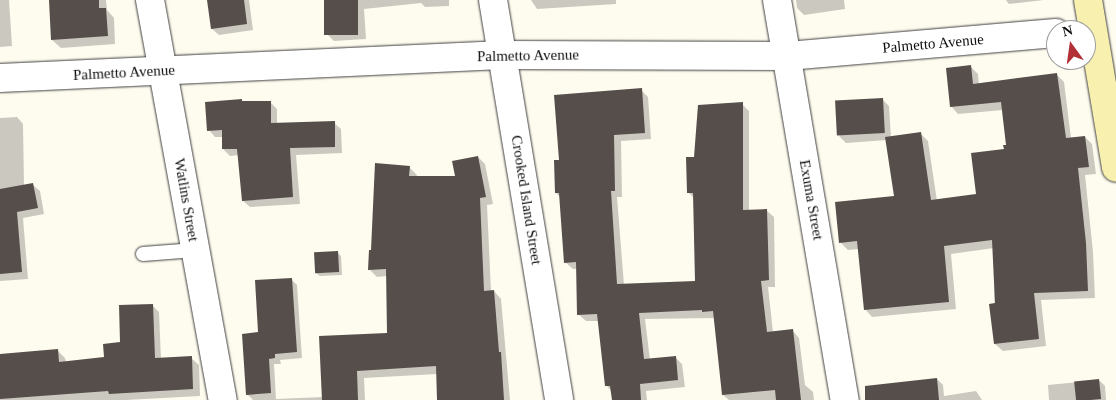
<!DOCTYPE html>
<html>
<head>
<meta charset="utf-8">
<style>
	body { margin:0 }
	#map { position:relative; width:1116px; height:400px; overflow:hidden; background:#fefbef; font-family:"Times New Roman",serif }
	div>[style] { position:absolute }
	.shadow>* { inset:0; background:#0003 }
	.building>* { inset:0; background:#554e4a; transform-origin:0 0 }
	.roads { filter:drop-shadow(0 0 1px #404040) drop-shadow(0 0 1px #404040) }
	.service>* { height:14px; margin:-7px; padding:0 7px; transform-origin:7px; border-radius:7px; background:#fff }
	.minor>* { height:28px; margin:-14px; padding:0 14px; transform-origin:14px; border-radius:14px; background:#fff }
	.secondary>* { height:28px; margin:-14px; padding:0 14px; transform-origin:14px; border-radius:14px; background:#f8f0af }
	span { translate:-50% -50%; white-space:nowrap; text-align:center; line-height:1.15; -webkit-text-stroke:5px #fff; paint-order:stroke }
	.street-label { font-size:15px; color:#0d0d0d }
	.north { position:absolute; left:1046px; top:20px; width:50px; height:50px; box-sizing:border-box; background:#fff; border:1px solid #9e9e9e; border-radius:50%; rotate:346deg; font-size:14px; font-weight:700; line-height:20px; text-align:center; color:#0d0d0d }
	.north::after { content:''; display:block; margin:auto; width:18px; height:22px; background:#b13137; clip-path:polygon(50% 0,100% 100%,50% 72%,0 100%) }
</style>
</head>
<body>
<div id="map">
	<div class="shadow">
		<div style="clip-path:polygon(0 0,9px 0,12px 46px,0 47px)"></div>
		<div style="clip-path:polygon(50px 0,106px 0,107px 10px,114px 18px,115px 44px,61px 48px,52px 40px)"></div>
		<div style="clip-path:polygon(208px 0,249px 0,253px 30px,219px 35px,212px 29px)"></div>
		<div style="clip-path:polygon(326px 0,449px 0,449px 6px,425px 7px,421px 3px,364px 9px,366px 39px,334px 41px,327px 34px)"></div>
		<div style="clip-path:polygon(531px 0,616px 0,616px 4px,537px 9px)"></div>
		<div style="clip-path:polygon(796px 0,844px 0,845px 9px,804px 15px,797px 8px)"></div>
		<div style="clip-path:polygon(1006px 0,1044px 0,1009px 4px)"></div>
		<div style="clip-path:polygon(971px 67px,978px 74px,979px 85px,1056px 74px,1064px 82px,1071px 138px,1085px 137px,1092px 144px,1096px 174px,1085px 175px,1093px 252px,1095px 298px,1041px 300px,1046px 346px,1003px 351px,995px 344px,994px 248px,951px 254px,956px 309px,872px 317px,865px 309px,859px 249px,848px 250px,841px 243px,836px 203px,895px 197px,887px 140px,846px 143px,839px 136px,882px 99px,889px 106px,891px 138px,921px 134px,928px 141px,937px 201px,977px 195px,1008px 146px,1003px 110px,958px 114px,951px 106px)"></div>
		<div style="clip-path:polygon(641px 90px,648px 97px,651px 139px,621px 141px,622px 197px,617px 197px,624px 285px,696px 282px,694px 198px,688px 192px,695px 158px,742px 104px,749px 111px,749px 211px,766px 210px,774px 217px,775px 287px,768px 287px,773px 332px,792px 330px,799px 338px,805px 385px,813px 392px,814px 400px,729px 400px,723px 395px,715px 318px,645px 319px,650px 360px,675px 357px,682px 364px,685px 387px,646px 391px,647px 400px,613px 400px,612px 392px,607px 386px,599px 321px,586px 321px,578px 314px,577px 269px,573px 269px,565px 262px,561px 198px,556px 193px,560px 161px)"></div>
		<div style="clip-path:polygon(241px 100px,244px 103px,270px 102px,277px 109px,277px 124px,334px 123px,341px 129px,342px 153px,296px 155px,300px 204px,250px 207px,243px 201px,239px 155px,230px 156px,223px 149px,223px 137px,215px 137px,209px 130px)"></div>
		<div style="clip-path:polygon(17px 117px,23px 124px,24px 186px,33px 185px,40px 191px,44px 214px,23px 218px,28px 279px,0 281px,0 118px)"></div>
		<div style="clip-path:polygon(478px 157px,485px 164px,493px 204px,487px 205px,491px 291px,494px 291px,501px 299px,510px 400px,438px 400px,437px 374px,364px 378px,365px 400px,253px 400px,247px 394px,260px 334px,291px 279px,297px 285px,302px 358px,280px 360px,281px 364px,274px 364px,276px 399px,323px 397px,388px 334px,387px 276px,377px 277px,369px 269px,372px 251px,409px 167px,417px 175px,416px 178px,457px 177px)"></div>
		<div style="clip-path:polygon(338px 253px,341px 256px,342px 275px,320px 276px,316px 273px)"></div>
		<div style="clip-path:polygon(152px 305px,159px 312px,161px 359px,191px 358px,199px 365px,200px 396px,126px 400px,0 400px,0 355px,58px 351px,65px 358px,66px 362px,105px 358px,121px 343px)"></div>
		<div style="clip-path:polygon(937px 379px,943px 385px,944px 396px,976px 391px,982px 400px,876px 400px)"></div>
		<div style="clip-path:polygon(1099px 380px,1105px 386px,1106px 400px,1049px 400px,1048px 385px)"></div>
	</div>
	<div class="building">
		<div style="clip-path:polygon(49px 0,99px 0,99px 8px,106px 8px,108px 36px,51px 40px)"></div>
		<div style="clip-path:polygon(207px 0,244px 0,247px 24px,211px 29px)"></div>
		<div style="left:324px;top:0;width:34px;height:35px"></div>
		<div style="clip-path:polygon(971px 65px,973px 84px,1057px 73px,1066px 138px,1085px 136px,1089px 167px,1078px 168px,1086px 243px,1088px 291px,1034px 293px,1039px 339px,994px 344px,989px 304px,995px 303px,992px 240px,944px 246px,949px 302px,864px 310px,857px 241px,839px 243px,835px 202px,894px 196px,885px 137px,921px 132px,931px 200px,976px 194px,971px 153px,1004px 149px,1003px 145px,1006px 145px,1001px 102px,950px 107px,946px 68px)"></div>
		<div style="clip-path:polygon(642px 88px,645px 133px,614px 135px,615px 191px,611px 191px,617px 284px,695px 281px,693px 193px,687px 193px,686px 157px,694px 157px,698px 105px,743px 102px,743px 210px,767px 209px,769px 280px,761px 281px,767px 332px,793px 329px,801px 400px,776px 400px,775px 390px,722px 395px,713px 311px,702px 312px,702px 310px,639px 313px,644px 359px,676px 356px,678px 380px,640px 384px,641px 400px,612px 400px,610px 386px,605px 386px,597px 314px,577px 315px,576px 262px,564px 263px,559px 193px,555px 193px,554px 160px,559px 160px,554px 95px)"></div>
		<div style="left:883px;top:98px;width:35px;height:48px;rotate:87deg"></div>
		<div style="clip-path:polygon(242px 99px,242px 101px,271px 101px,271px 123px,335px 121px,335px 147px,290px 148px,293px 197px,242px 201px,237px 149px,222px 149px,222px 130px,207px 131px,205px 102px)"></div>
		<div style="clip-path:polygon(478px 156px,486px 197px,480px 198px,484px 291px,494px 290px,499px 352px,501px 352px,504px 400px,437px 400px,436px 366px,357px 371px,358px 400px,322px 400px,319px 336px,387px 333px,386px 269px,368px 270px,369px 250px,371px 250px,375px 163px,410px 166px,409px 176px,455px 176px,452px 161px)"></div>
		<div style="clip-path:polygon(33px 183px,38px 208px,17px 212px,22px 272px,0 274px,0 189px)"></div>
		<div style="left:338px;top:251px;width:21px;height:24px;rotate:87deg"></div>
		<div style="clip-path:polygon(292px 278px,297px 352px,275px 354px,275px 358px,269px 359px,271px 393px,246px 395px,242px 334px,258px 332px,255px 280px)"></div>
		<div style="clip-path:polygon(153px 304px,155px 358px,192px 356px,193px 389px,109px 394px,108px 391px,0 399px,0 354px,58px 349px,59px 362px,104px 357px,103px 344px,120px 342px,119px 305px)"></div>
		<div style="clip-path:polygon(937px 378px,939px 400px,865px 400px,865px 386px)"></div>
		<div style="left:1099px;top:379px;width:20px;height:25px;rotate:84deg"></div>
	</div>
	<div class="roads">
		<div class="service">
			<div style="left:143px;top:254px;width:52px;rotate:-4.4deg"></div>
		</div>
		<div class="minor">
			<div style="left:150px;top:0;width:407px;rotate:79.7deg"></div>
			<div style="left:493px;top:0;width:405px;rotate:80.6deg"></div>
			<div style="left:777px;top:0;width:406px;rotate:80.4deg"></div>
			<div style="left:0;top:78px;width:504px;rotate:-2.62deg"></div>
			<div style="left:503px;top:55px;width:284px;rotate:0.2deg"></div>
			<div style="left:787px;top:56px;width:270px;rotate:-4.9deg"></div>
		</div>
		<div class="secondary">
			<div style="left:1088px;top:0;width:170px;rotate:80.5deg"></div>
		</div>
	</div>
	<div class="street-label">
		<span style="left:933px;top:44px;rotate:-5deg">Palmetto Avenue</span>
		<span style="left:528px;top:56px;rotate:-1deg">Palmetto Avenue</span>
		<span style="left:124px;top:73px;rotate:-3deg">Palmetto Avenue</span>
		<span style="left:186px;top:200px;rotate:80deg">Watlins Street</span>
		<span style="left:526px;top:200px;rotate:81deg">Crooked Island Street</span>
		<span style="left:811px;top:200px;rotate:80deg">Exuma Street</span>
	</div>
	<div class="north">N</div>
</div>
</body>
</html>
